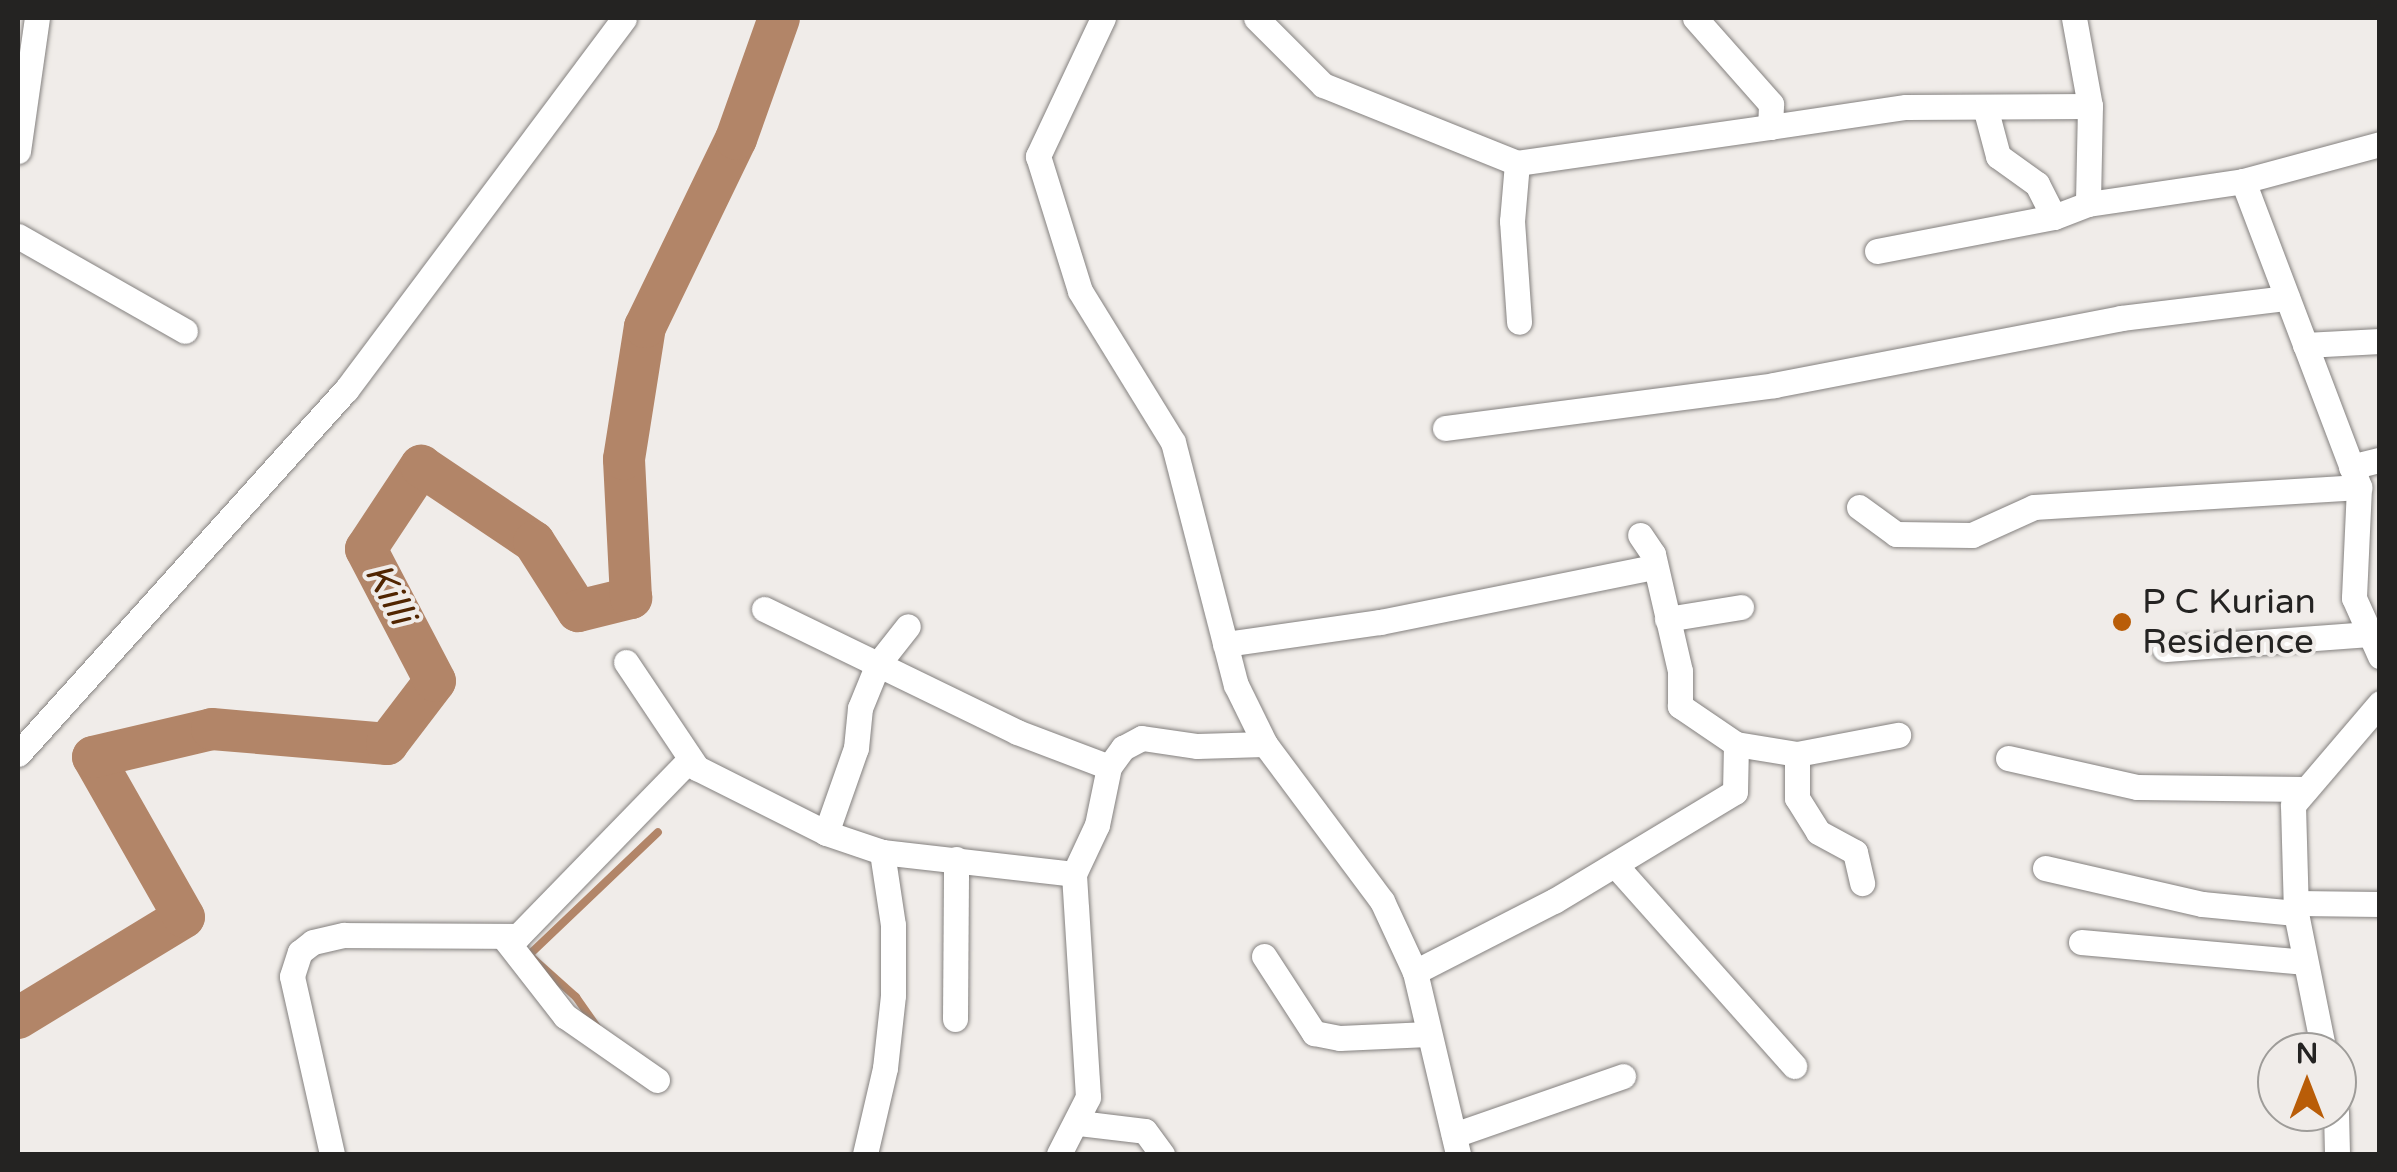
<!DOCTYPE html>
<html>
<head>
<meta charset="utf-8">
<style>
	body { margin:0 }
	#map { position:relative; width:2397px; height:1172px; overflow:hidden; background:#f0ece9; font-family:"Varela Round",sans-serif }
	div>[style] { position:absolute }
	.stream>* { height:8px; margin:-4px; padding:0 4px; transform-origin:4px; border-radius:4px; background:#b28568 }
	.river>* { height:42px; margin:-21px; padding:0 21px; transform-origin:21px; border-radius:21px; background:#b28568 }
	.roads { filter:drop-shadow(0 0 2px #84817f) drop-shadow(0 0 2px #84817f) }
	.minor>* { height:25px; margin:-12.5px; padding:0 12.5px; transform-origin:12.5px; border-radius:12.5px; background:#fff }
	.dots>* { width:28px; height:28px; translate:-50% -50%; box-sizing:border-box; border:5px solid #f0ece9; border-radius:50% }
	span { translate:-50% -50%; white-space:nowrap; text-align:center; line-height:1.15; -webkit-text-stroke:8px #f0ece9; paint-order:stroke }
	.poi-label { font-size:35px; color:#242322 }
	.left { translate:0 -50%; text-align:left }
	.water-label { font-size:38px; color:#512501; font-style:italic }
	.frame { position:absolute; inset:0; border:20px solid #242322; pointer-events:none }
	.north { position:absolute; left:2257px; top:1032px; width:100px; height:100px; box-sizing:border-box; background:#f0ece9; border:2px solid #9e9c99; border-radius:50%; rotate:0deg; font-size:28px; font-weight:700; line-height:40px; text-align:center; color:#242322 }
	.north::after { content:''; display:block; margin:auto; width:35px; height:45px; background:#b95d08; clip-path:polygon(50% 0,100% 100%,50% 72%,0 100%) }
</style>
</head>
<body>
<div id="map">
	<div class="stream">
		<div style="left:597px;top:1027px;width:37px;rotate:-125deg"></div>
		<div style="left:576px;top:997px;width:63px;rotate:-138.2deg"></div>
		<div style="left:529px;top:955px;width:178px;rotate:-43.6deg"></div>
	</div>
	<div class="river">
		<div style="left:18px;top:1018px;width:194px;rotate:-31.3deg"></div>
		<div style="left:184px;top:917px;width:184px;rotate:-119.6deg"></div>
		<div style="left:93px;top:757px;width:122px;rotate:-13.2deg"></div>
		<div style="left:212px;top:729px;width:176px;rotate:4.9deg"></div>
		<div style="left:387px;top:744px;width:79px;rotate:-52.7deg"></div>
		<div style="left:435px;top:681px;width:149px;rotate:-117.6deg"></div>
		<div style="left:366px;top:549px;width:100px;rotate:-56.5deg"></div>
		<div style="left:421px;top:466px;width:136px;rotate:33.9deg"></div>
		<div style="left:534px;top:542px;width:82px;rotate:57.5deg"></div>
		<div style="left:578px;top:611px;width:55px;rotate:-13.8deg"></div>
		<div style="left:631px;top:598px;width:139px;rotate:-92.9deg"></div>
		<div style="left:624px;top:459px;width:134px;rotate:-81deg"></div>
		<div style="left:645px;top:327px;width:209px;rotate:-64.2deg"></div>
		<div style="left:736px;top:139px;width:128px;rotate:-70.4deg"></div>
	</div>
	<div class="roads">
		<div class="minor">
			<div style="left:1103px;top:18px;width:153px;rotate:115.2deg"></div>
			<div style="left:1038px;top:156px;width:141px;rotate:72.7deg"></div>
			<div style="left:1080px;top:291px;width:177px;rotate:58.4deg"></div>
			<div style="left:1173px;top:442px;width:251px;rotate:75.5deg"></div>
			<div style="left:1236px;top:685px;width:66px;rotate:63.8deg"></div>
			<div style="left:1265px;top:744px;width:196px;rotate:53.3deg"></div>
			<div style="left:1382px;top:901px;width:78px;rotate:65.1deg"></div>
			<div style="left:1415px;top:972px;width:187px;rotate:76.7deg"></div>
			<div style="left:1256px;top:18px;width:95px;rotate:45deg"></div>
			<div style="left:1323px;top:85px;width:209px;rotate:21.9deg"></div>
			<div style="left:1517px;top:163px;width:256px;rotate:-8.1deg"></div>
			<div style="left:1695px;top:18px;width:115px;rotate:48.5deg"></div>
			<div style="left:1771px;top:104px;width:23px;rotate:92deg"></div>
			<div style="left:1770px;top:127px;width:137px;rotate:-8.4deg"></div>
			<div style="left:1906px;top:107px;width:184px;rotate:-0.3deg"></div>
			<div style="left:2074px;top:18px;width:89px;rotate:79.7deg"></div>
			<div style="left:2090px;top:106px;width:98px;rotate:91.2deg"></div>
			<div style="left:2088px;top:204px;width:157px;rotate:-8.4deg"></div>
			<div style="left:2243px;top:181px;width:327px;rotate:69.2deg"></div>
			<div style="left:2359px;top:487px;width:111px;rotate:92.6deg"></div>
			<div style="left:2354px;top:598px;width:64px;rotate:65.9deg"></div>
			<div style="left:1985px;top:107px;width:51px;rotate:75.1deg"></div>
			<div style="left:1998px;top:156px;width:48px;rotate:35.7deg"></div>
			<div style="left:2037px;top:184px;width:37px;rotate:63deg"></div>
			<div style="left:18px;top:151px;width:134px;rotate:-81.9deg"></div>
			<div style="left:1517px;top:163px;width:58px;rotate:94.9deg"></div>
			<div style="left:1512px;top:221px;width:101px;rotate:86deg"></div>
			<div style="left:2243px;top:181px;width:142px;rotate:-15.1deg"></div>
			<div style="left:18px;top:236px;width:192px;rotate:29.6deg"></div>
			<div style="left:1877px;top:251px;width:180px;rotate:-10.9deg"></div>
			<div style="left:2054px;top:217px;width:36px;rotate:-21deg"></div>
			<div style="left:2305px;top:345px;width:75px;rotate:-3.1deg"></div>
			<div style="left:1445px;top:428px;width:332px;rotate:-7.4deg"></div>
			<div style="left:1774px;top:385px;width:353px;rotate:-10.9deg"></div>
			<div style="left:2121px;top:318px;width:167px;rotate:-6.9deg"></div>
			<div style="left:2351px;top:467px;width:30px;rotate:-14deg"></div>
			<div style="left:1859px;top:507px;width:46px;rotate:36.1deg"></div>
			<div style="left:1896px;top:534px;width:76px;rotate:0.8deg"></div>
			<div style="left:1972px;top:535px;width:68px;rotate:-24.3deg"></div>
			<div style="left:2034px;top:507px;width:326px;rotate:-3.5deg"></div>
			<div style="left:764px;top:609px;width:281px;rotate:25.9deg"></div>
			<div style="left:1017px;top:732px;width:98px;rotate:20.8deg"></div>
			<div style="left:1667px;top:619px;width:75px;rotate:-9.2deg"></div>
			<div style="left:1225px;top:644px;width:157px;rotate:-8.1deg"></div>
			<div style="left:1380px;top:622px;width:279px;rotate:-11.4deg"></div>
			<div style="left:2165px;top:649px;width:206px;rotate:-4.2deg"></div>
			<div style="left:626px;top:662px;width:128px;rotate:56.2deg"></div>
			<div style="left:697px;top:768px;width:144px;rotate:26.7deg"></div>
			<div style="left:826px;top:833px;width:59px;rotate:18.7deg"></div>
			<div style="left:882px;top:852px;width:193px;rotate:6.5deg"></div>
			<div style="left:1074px;top:874px;width:54px;rotate:-64.9deg"></div>
			<div style="left:1097px;top:825px;width:59px;rotate:-78.3deg"></div>
			<div style="left:1109px;top:767px;width:24px;rotate:-54deg"></div>
			<div style="left:1123px;top:748px;width:21px;rotate:-28deg"></div>
			<div style="left:1142px;top:738px;width:56px;rotate:8.3deg"></div>
			<div style="left:1197px;top:746px;width:68px;rotate:-1.7deg"></div>
			<div style="left:1736px;top:744px;width:62px;rotate:9.3deg"></div>
			<div style="left:1797px;top:754px;width:103px;rotate:-10.7deg"></div>
			<div style="left:18px;top:754px;width:490px;rotate:-48deg"></div>
			<div style="left:346px;top:390px;width:464px;rotate:-53.2deg"></div>
			<div style="left:1797px;top:754px;width:44px;rotate:90deg"></div>
			<div style="left:1797px;top:798px;width:40px;rotate:58deg"></div>
			<div style="left:1818px;top:832px;width:42px;rotate:28.4deg"></div>
			<div style="left:1855px;top:852px;width:32px;rotate:77deg"></div>
			<div style="left:2008px;top:758px;width:132px;rotate:12.7deg"></div>
			<div style="left:2137px;top:787px;width:169px;rotate:0.7deg"></div>
			<div style="left:826px;top:833px;width:90px;rotate:-70.6deg"></div>
			<div style="left:856px;top:748px;width:40px;rotate:-84.3deg"></div>
			<div style="left:860px;top:708px;width:48px;rotate:-67.8deg"></div>
			<div style="left:878px;top:664px;width:48px;rotate:-51.7deg"></div>
			<div style="left:1616px;top:866px;width:268px;rotate:48.3deg"></div>
			<div style="left:2045px;top:868px;width:161px;rotate:12.9deg"></div>
			<div style="left:2202px;top:904px;width:94px;rotate:5.5deg"></div>
			<div style="left:2296px;top:903px;width:84px;rotate:0.7deg"></div>
			<div style="left:505px;top:939px;width:98px;rotate:52.1deg"></div>
			<div style="left:565px;top:1016px;width:112px;rotate:34.8deg"></div>
			<div style="left:2081px;top:942px;width:223px;rotate:5.1deg"></div>
			<div style="left:1264px;top:956px;width:92px;rotate:57deg"></div>
			<div style="left:1314px;top:1033px;width:26px;rotate:11deg"></div>
			<div style="left:1340px;top:1038px;width:88px;rotate:-2.6deg"></div>
			<div style="left:1415px;top:972px;width:156px;rotate:-27.1deg"></div>
			<div style="left:1554px;top:901px;width:211px;rotate:-31.1deg"></div>
			<div style="left:1735px;top:792px;width:48px;rotate:-88.8deg"></div>
			<div style="left:1736px;top:744px;width:68px;rotate:-145.8deg"></div>
			<div style="left:1680px;top:706px;width:35px;rotate:-90deg"></div>
			<div style="left:1680px;top:671px;width:120px;rotate:-103deg"></div>
			<div style="left:1653px;top:554px;width:23px;rotate:-124deg"></div>
			<div style="left:955px;top:1019px;width:160px;rotate:-89.6deg"></div>
			<div style="left:2324px;top:1052px;width:142px;rotate:-101.4deg"></div>
			<div style="left:2296px;top:913px;width:108px;rotate:-91.6deg"></div>
			<div style="left:2293px;top:805px;width:134px;rotate:-49.5deg"></div>
			<div style="left:2336px;top:1112px;width:42px;rotate:88.6deg"></div>
			<div style="left:1079px;top:1123px;width:66px;rotate:6.9deg"></div>
			<div style="left:1145px;top:1131px;width:29px;rotate:54deg"></div>
			<div style="left:1454px;top:1135px;width:179px;rotate:-19.2deg"></div>
			<div style="left:332px;top:1154px;width:182px;rotate:-102.7deg"></div>
			<div style="left:292px;top:976px;width:25px;rotate:-72deg"></div>
			<div style="left:300px;top:952px;width:16px;rotate:-38deg"></div>
			<div style="left:313px;top:942px;width:32px;rotate:-13deg"></div>
			<div style="left:344px;top:935px;width:174px;rotate:0.3deg"></div>
			<div style="left:518px;top:936px;width:244px;rotate:-45.8deg"></div>
			<div style="left:865px;top:1154px;width:88px;rotate:-76.9deg"></div>
			<div style="left:885px;top:1068px;width:73px;rotate:-83.7deg"></div>
			<div style="left:893px;top:995px;width:70px;rotate:-90deg"></div>
			<div style="left:893px;top:925px;width:74px;rotate:-98.6deg"></div>
			<div style="left:1059px;top:1154px;width:64px;rotate:-63deg"></div>
			<div style="left:1088px;top:1097px;width:223px;rotate:-93.6deg"></div>
		</div>
	</div>
	<div class="dots">
		<div style="left:2122px;top:622px;background:#b95d08"></div>
	</div>
	<div class="poi-label">
		<span class="left" style="left:2142px;top:622px">P C Kurian<br>Residence</span>
	</div>
	<div class="water-label">
		<span style="left:389px;top:594px;rotate:62deg">Killi</span>
	</div>
	<div class="frame"></div>
	<div class="north">N</div>
</div>
</body>
</html>
